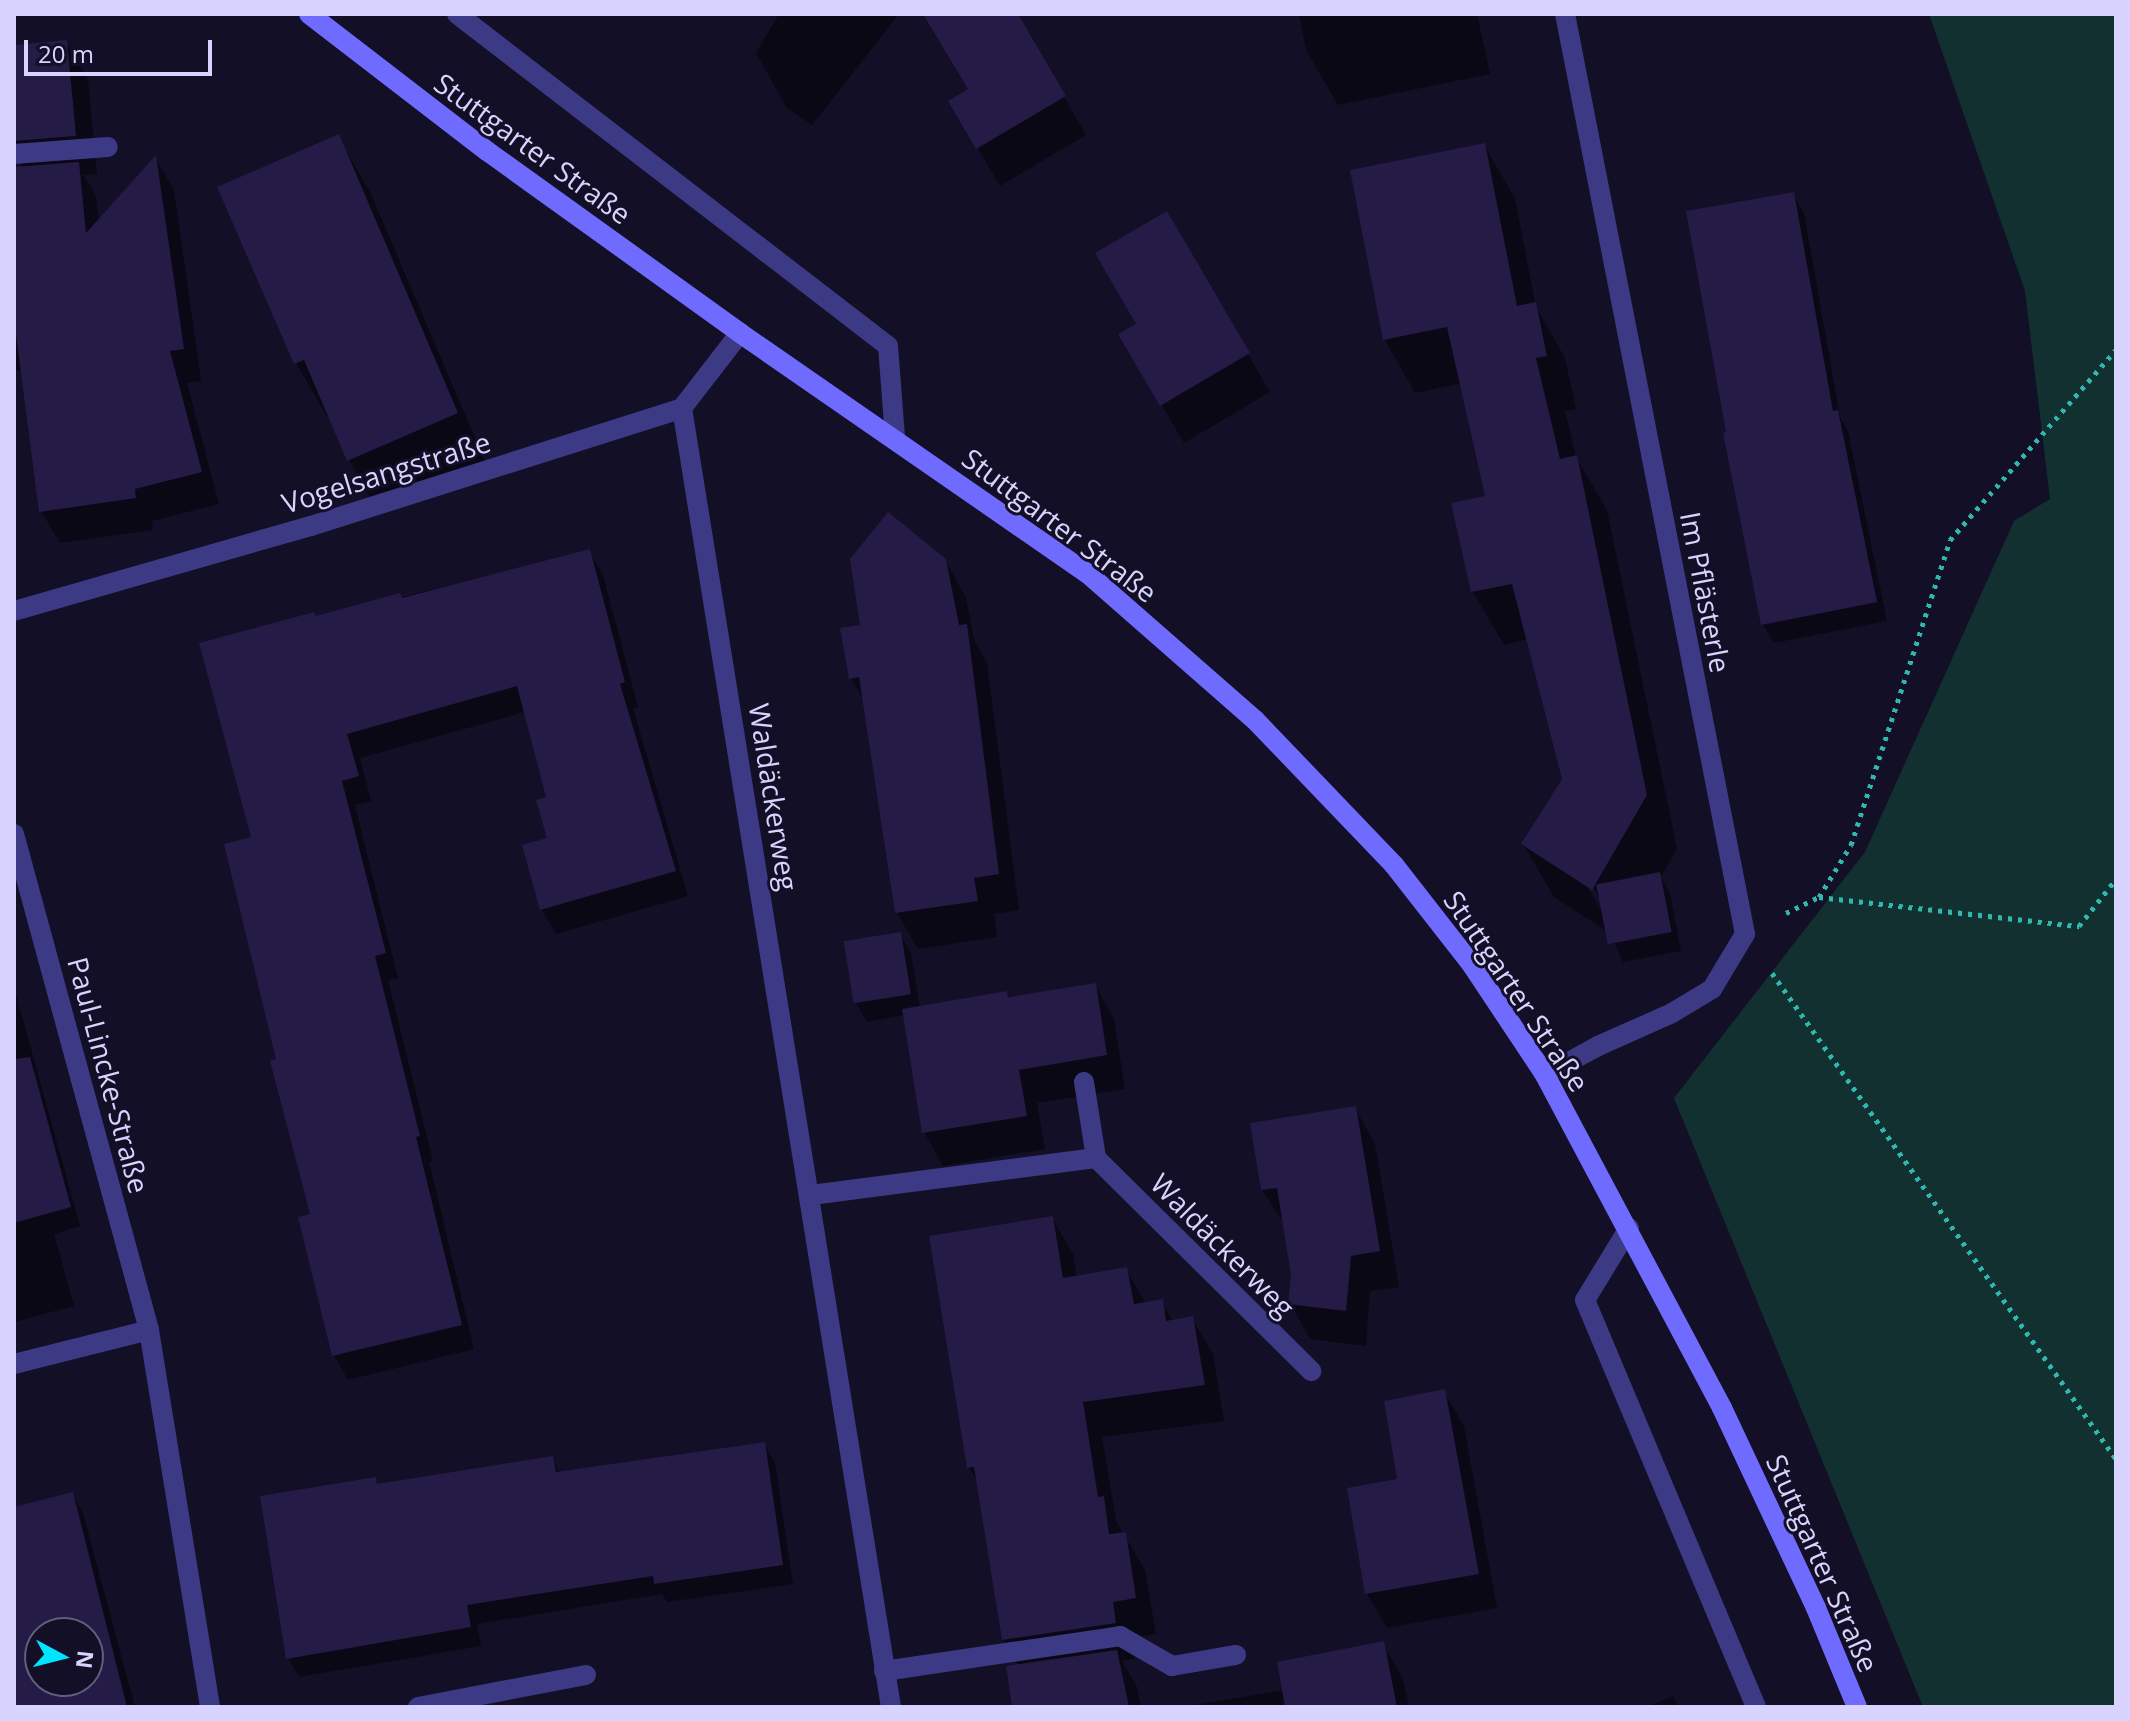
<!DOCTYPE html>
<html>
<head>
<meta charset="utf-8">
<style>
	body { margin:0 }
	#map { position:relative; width:2130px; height:1721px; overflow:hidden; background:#130f26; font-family:"Open Sans",sans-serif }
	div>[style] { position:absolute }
	.green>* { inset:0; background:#12302f }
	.shadow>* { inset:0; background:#0007 }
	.building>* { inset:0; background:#241b47; transform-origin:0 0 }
	.path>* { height:5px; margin-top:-2.5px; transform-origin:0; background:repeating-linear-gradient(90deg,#2fb8b0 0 4px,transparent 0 10px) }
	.service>* { height:20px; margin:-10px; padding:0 10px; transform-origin:10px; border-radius:10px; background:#3d3a85 }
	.minor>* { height:20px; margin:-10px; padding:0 10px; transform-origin:10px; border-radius:10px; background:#3d3a85 }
	.secondary>* { height:20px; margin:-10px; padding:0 10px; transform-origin:10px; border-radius:10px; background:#6f6bff }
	span { translate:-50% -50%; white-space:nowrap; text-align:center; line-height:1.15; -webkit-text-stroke:6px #130f26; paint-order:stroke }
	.street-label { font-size:28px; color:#d9d4ff }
	.frame { position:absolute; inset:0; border:16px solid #d9d4ff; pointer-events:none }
	.north { position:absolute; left:24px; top:1617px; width:80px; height:80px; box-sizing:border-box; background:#130f26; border:2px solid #625e7d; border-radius:50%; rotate:97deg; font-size:22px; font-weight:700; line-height:32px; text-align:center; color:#d9d4ff }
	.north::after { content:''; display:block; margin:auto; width:28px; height:36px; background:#00e5ff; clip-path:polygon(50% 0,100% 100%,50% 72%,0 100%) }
	.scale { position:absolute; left:24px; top:40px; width:188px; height:36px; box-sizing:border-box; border:4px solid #d9d4ff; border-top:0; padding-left:10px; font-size:24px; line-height:28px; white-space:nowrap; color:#d9d4ff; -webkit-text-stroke:6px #130f26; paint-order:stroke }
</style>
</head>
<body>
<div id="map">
	<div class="green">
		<div style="clip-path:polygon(1929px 14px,2116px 14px,2116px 1707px,1923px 1707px,1674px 1098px,1865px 852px,2014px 521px,2050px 499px,2025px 291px)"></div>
	</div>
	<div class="shadow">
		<div style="clip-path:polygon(779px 14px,899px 14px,812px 125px,787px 108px,756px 53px)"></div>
		<div style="clip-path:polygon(925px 14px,1016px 14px,1086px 135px,1000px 186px,951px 102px,970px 90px)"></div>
		<div style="clip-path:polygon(1299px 14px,1477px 14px,1490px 74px,1338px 105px,1306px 50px)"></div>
		<div style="clip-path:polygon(66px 42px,88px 80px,97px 174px,84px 175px,96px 196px,99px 222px,156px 159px,174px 190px,201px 381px,187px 383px,219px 504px,152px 521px,153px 530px,60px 543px,41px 511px,23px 370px,16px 370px,14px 366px,14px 168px,23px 167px,14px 151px,14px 47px)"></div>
		<div style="clip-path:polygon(338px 137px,370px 192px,488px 468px,380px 515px,349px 460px,330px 417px,328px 418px,296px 363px)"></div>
		<div style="clip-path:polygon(evenodd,1484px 145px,1515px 198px,1536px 307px,1565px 358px,1576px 409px,1565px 411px,1576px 457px,1607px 510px,1677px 849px,1661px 877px,1670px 893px,1681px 951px,1623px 962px,1610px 933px,1554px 897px,1523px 844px,1564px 779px,1528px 639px,1504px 645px,1473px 592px,1453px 505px,1488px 497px,1462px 383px,1415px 393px,1385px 340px,1484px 145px,1589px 880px,1604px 906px,1604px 914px,1585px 882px,1589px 880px)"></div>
		<div style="clip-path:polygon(1793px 194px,1804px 213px,1840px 417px,1848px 431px,1887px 621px,1774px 643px,1763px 625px,1728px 434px)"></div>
		<div style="clip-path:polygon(1166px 214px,1270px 392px,1184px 443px,1121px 335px,1139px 325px)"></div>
		<div style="clip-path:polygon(589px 551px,603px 575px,638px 707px,633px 708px,688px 896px,556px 934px,542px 910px,524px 846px,549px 839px,548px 798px,525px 712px,360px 758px,371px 801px,355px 805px,398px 978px,388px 980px,433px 1161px,429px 1162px,474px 1349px,348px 1380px,334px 1355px,313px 1216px,279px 1061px,253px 838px,316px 618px)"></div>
		<div style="clip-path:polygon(945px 560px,966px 598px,974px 640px,987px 663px,1019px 910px,994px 914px,997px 937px,918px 949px,897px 913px,866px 704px,851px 678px,863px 627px)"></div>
		<div style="clip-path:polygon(900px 934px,911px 953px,920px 1008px,1095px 985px,1114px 1019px,1125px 1089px,1037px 1103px,1045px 1149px,943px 1166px,924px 1132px,905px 1015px,867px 1022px,856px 1003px,846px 944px)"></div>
		<div style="clip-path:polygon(14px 987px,80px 1226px,54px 1234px,74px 1306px,14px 1322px)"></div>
		<div style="clip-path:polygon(1355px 1108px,1375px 1144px,1399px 1287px,1370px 1291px,1366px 1346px,1310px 1339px,1290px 1303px,1293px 1275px,1285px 1225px,1262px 1190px)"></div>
		<div style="clip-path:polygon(1052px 1218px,1073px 1254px,1077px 1277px,1126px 1269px,1146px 1304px,1162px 1302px,1173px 1322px,1192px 1319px,1213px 1354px,1224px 1421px,1102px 1437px,1116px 1521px,1145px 1570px,1156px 1634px,1132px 1638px,1135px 1659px,1122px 1661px,1137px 1687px,1141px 1707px,1006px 1707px,1014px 1706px,1019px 1666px,1003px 1640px,979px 1484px,969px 1468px,932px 1238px)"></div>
		<div style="clip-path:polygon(1444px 1392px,1464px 1426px,1497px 1608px,1387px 1628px,1367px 1594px,1400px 1480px)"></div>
		<div style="clip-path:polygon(764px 1444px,775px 1463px,793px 1584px,667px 1602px,662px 1594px,477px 1624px,481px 1646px,299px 1677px,288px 1658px,375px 1479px,379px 1486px,552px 1458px,561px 1474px)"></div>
		<div style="clip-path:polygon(evenodd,72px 1494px,83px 1513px,135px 1707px,14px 1707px,14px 1509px,72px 1494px,40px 1633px,88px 1633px,88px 1681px,40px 1681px,40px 1633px)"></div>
		<div style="clip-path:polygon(1383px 1644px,1403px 1679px,1409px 1707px,1183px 1707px,1284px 1690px)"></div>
		<div style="clip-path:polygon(1673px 1696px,1679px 1707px,1646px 1707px)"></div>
	</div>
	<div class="building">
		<div style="clip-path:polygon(923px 14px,1018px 14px,1066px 96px,976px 149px,948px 101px,968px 89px)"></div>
		<div style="clip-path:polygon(67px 40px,76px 136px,14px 141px,14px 45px)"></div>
		<div style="clip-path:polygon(339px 134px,458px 413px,347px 461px,304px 360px,294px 364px,217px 187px)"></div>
		<div style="clip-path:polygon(1485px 143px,1517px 306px,1536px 302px,1547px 356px,1536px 358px,1560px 459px,1577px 455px,1647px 795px,1592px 890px,1521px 844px,1562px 779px,1512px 584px,1471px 592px,1451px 503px,1485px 496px,1447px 327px,1383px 340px,1350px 170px)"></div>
		<div style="clip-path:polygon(156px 155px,184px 349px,170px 351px,202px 472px,135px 489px,136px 498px,39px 512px,14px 319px,14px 167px,79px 162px,86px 233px)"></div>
		<div style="clip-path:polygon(1794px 192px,1833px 411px,1838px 410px,1877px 602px,1761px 625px,1723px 433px,1726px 432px,1686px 211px)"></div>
		<div style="clip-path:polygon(1167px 211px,1250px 353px,1160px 406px,1118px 334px,1136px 324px,1095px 253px)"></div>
		<div style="clip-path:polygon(888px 512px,946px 559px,959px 625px,967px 624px,999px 874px,974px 878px,978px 901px,895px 913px,859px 677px,849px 679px,840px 628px,860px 625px,850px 559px)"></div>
		<div style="clip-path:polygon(590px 549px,625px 682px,620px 684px,676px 871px,540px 910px,522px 845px,547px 838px,536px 800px,546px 797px,517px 686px,347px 734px,359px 776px,342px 781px,386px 953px,375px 956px,420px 1136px,416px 1137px,462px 1325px,332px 1356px,298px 1217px,310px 1214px,270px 1061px,276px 1059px,224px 844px,251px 837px,199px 643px,314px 612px,316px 616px,400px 593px,402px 598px)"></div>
		<div style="left:1660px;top:872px;width:61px;height:65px;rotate:79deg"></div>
		<div style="left:901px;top:932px;width:63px;height:58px;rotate:81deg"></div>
		<div style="clip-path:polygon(1096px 983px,1107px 1055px,1019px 1070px,1027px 1116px,922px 1133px,902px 1009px,1007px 991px,1008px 997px)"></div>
		<div style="clip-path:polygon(30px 1057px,71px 1207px,14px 1223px,14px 1059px)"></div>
		<div style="clip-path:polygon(1356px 1106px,1380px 1251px,1351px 1256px,1346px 1311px,1288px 1304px,1291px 1275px,1277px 1188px,1261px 1190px,1250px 1123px)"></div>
		<div style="clip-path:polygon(1053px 1216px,1063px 1278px,1127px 1267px,1134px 1304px,1163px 1299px,1166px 1321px,1193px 1316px,1205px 1385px,1083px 1402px,1098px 1497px,1104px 1496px,1109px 1534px,1126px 1532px,1136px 1598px,1113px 1602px,1116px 1623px,1002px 1640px,974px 1467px,967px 1468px,929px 1236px)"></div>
		<div style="clip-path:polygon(1445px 1389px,1479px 1574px,1365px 1594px,1347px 1488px,1397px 1479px,1384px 1401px)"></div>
		<div style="clip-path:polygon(765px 1442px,783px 1565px,654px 1584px,653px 1576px,467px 1605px,471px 1627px,286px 1659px,260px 1496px,376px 1477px,377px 1484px,553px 1456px,556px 1472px)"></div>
		<div style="clip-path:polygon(evenodd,73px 1492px,127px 1707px,14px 1707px,14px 1507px,73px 1492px,40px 1633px,88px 1633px,88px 1681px,40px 1681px,40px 1633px)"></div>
		<div style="clip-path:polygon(1384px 1641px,1397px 1707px,1285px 1707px,1277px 1662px)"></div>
		<div style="clip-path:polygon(1117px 1650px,1129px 1707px,1012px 1707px,1006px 1666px)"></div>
	</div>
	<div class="path">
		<div style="left:1819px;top:897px;width:262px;rotate:6.4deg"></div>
		<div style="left:2079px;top:926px;width:60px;rotate:-51.8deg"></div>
		<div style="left:1786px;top:913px;width:37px;rotate:-26deg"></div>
		<div style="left:1819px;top:897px;width:61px;rotate:-58.4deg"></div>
		<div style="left:1851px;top:845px;width:321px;rotate:-72deg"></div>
		<div style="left:1950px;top:540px;width:252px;rotate:-48.9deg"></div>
		<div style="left:1772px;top:973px;width:595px;rotate:54.71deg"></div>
	</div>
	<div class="service">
		<div style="left:457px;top:14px;width:544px;rotate:37.61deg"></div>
		<div style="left:888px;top:346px;width:92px;rotate:85.6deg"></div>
		<div style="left:14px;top:154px;width:94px;rotate:-4.3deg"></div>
		<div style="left:1084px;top:1082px;width:77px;rotate:81deg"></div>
		<div style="left:14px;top:1364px;width:139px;rotate:-14.1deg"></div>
		<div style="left:418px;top:1707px;width:171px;rotate:-10.8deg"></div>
	</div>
	<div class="minor">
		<div style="left:682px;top:408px;width:1316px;rotate:80.86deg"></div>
		<div style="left:14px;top:611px;width:309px;rotate:-16deg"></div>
		<div style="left:311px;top:526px;width:389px;rotate:-17.6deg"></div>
		<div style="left:682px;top:408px;width:95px;rotate:-52.3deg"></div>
		<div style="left:14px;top:834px;width:514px;rotate:74.77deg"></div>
		<div style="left:149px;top:1330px;width:382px;rotate:80.8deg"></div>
		<div style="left:1545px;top:1075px;width:60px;rotate:-28.7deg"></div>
		<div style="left:1598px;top:1046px;width:81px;rotate:-24deg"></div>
		<div style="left:1672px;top:1013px;width:47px;rotate:-31deg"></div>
		<div style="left:1712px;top:989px;width:64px;rotate:-59deg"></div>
		<div style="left:1745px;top:934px;width:937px;rotate:-101.07deg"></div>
		<div style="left:811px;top:1195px;width:287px;rotate:-7.4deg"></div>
		<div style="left:1096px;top:1158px;width:303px;rotate:44.7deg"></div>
		<div style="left:1629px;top:1228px;width:84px;rotate:121.4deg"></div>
		<div style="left:1585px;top:1300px;width:441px;rotate:67.2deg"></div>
		<div style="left:884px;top:1671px;width:239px;rotate:-8.4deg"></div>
		<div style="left:1120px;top:1636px;width:60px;rotate:30deg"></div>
		<div style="left:1172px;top:1666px;width:65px;rotate:-9.8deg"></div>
	</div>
	<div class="secondary">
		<div style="left:309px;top:14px;width:225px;rotate:37.6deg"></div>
		<div style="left:487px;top:151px;width:312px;rotate:35.7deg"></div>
		<div style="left:740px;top:333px;width:422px;rotate:34.7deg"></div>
		<div style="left:1087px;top:573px;width:223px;rotate:41.2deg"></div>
		<div style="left:1255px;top:720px;width:201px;rotate:46.2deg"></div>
		<div style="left:1394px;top:865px;width:127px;rotate:52deg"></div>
		<div style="left:1472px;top:965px;width:132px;rotate:56.4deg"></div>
		<div style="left:1545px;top:1075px;width:377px;rotate:62deg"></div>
		<div style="left:1722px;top:1408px;width:221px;rotate:64.8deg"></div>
		<div style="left:1816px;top:1608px;width:107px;rotate:67.5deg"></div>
	</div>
	<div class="street-label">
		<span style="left:533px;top:148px;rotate:36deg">Stuttgarter Straße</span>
		<span style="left:386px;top:472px;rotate:-17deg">Vogelsangstraße</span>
		<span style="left:1060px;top:525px;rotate:37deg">Stuttgarter Straße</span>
		<span style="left:1706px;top:592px;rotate:79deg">Im Pflästerle</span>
		<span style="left:774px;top:797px;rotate:81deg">Waldäckerweg</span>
		<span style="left:1517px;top:991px;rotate:56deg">Stuttgarter Straße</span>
		<span style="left:109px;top:1075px;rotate:75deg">Paul-Lincke-Straße</span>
		<span style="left:1223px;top:1245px;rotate:45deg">Waldäckerweg</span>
		<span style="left:1823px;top:1563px;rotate:66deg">Stuttgarter Straße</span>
	</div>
	<div class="frame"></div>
	<div class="north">N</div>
	<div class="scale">20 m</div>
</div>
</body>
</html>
